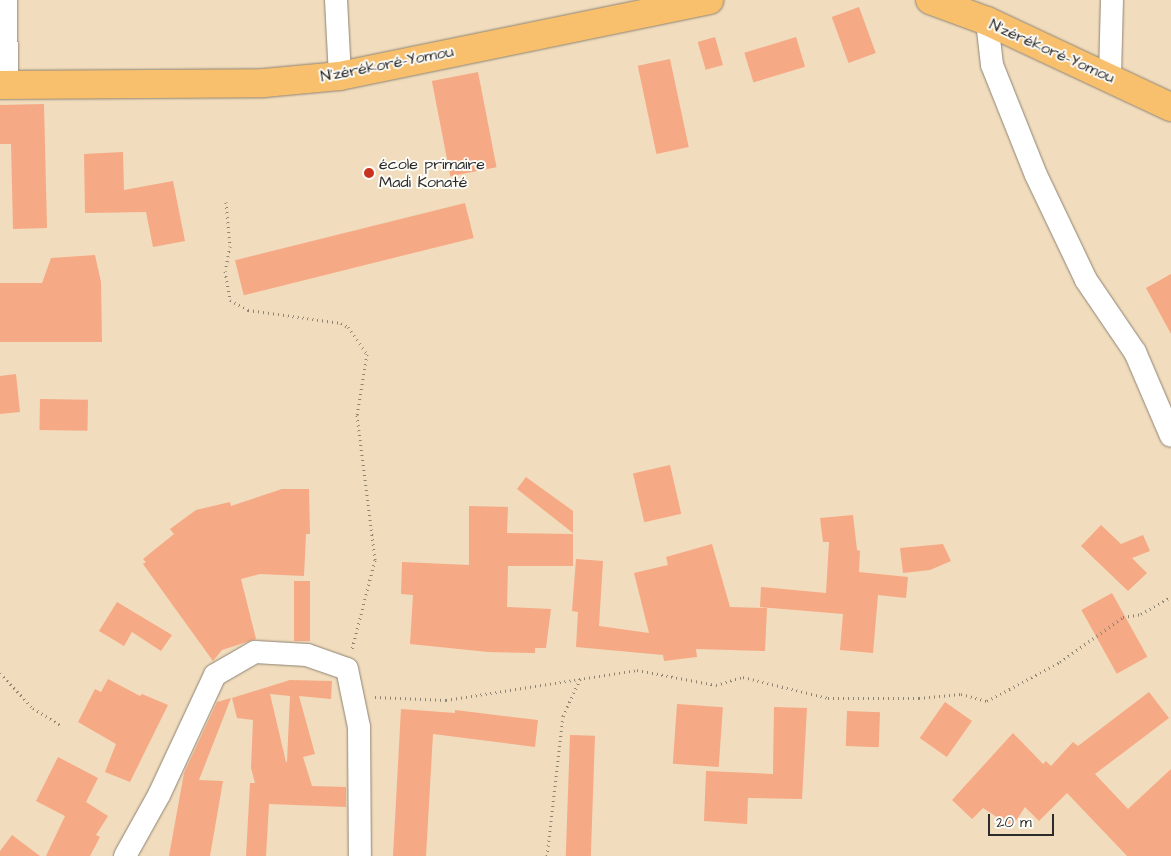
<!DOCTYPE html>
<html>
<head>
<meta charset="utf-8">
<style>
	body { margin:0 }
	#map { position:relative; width:1171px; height:856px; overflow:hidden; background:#f1dcbd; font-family:"Architects Daughter",sans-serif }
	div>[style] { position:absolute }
	.building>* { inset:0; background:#f6a985; transform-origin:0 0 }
	.path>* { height:3px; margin-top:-1.5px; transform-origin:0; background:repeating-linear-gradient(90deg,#8e8474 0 1px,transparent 0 5px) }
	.roads { filter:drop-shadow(0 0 1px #8e8474) drop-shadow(0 0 1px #8e8474) }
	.street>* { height:22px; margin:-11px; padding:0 11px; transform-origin:11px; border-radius:11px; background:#fff }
	.highway>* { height:28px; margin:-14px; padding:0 14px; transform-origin:14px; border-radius:14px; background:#f8bf6c }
	.dots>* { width:14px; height:14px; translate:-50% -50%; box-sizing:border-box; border:2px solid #fdfcf7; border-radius:50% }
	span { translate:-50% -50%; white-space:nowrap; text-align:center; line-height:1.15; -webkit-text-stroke:4px #fdfcf7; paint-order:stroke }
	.street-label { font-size:16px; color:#2b2b2b }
	.poi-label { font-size:16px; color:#2b2b2b }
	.left { translate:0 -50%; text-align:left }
	.scale { position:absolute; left:988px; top:814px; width:66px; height:22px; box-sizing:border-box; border:2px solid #2b2b2b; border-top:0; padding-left:6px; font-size:15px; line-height:18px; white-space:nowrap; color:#2b2b2b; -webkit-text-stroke:4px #fdfcf7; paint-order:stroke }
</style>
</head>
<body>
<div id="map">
	<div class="building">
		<div style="left:859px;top:7px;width:49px;height:29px;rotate:70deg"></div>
		<div style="left:715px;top:37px;width:29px;height:18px;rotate:74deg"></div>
		<div style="left:796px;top:37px;width:31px;height:54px;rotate:73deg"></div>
		<div style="left:670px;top:59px;width:90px;height:33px;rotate:78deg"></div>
		<div style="left:478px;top:72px;width:97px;height:47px;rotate:79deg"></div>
		<div style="clip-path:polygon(44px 104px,47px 228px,13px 229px,11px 144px,0 144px,0 105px)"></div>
		<div style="clip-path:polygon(123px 152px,124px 190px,173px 181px,185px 241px,153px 247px,146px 212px,85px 213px,84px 154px)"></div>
		<div style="left:465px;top:203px;width:36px;height:237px;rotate:76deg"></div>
		<div style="clip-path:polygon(95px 255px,101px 282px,102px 342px,0 342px,0 283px,42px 283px,51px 258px)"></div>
		<div style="clip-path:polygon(1171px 274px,1171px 334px,1146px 288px)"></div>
		<div style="clip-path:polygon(16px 374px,20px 412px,0 414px,0 376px)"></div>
		<div style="left:40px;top:399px;width:48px;height:31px;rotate:1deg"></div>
		<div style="left:670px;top:465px;width:50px;height:38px;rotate:77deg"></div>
		<div style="clip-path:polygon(526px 477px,573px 511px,573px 533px,517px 489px)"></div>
		<div style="clip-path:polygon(282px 489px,309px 489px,310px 534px,306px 534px,304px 576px,260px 574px,241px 579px,256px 639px,222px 650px,213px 661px,143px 564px,146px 562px,143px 559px,174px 534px,170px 529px,196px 510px,230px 502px,231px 506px)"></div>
		<div style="clip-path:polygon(469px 506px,508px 507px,507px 533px,573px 534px,573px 566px,508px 566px,507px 607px,551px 609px,546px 648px,535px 648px,535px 653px,488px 652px,410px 644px,413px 595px,401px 594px,402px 562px,469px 565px)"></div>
		<div style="clip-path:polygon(853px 515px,857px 550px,860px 551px,859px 572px,908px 577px,906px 598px,878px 595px,873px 653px,840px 650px,843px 614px,760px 607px,761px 587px,826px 593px,829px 542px,823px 542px,820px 518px)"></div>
		<div style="clip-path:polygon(1101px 525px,1121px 544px,1143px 535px,1150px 551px,1132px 558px,1147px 573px,1128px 591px,1081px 546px)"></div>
		<div style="clip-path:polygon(712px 544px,730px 607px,767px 608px,765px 651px,696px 649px,697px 657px,664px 661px,663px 655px,576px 647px,578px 612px,572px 611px,576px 559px,603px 561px,599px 626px,649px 633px,634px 573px,668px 565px,666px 557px)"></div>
		<div style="clip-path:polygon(943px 544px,951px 561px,930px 570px,903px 573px,900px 548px)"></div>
		<div style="left:294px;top:581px;width:16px;height:60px"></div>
		<div style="left:1112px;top:593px;width:73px;height:35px;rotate:61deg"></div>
		<div style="clip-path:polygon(117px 602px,172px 635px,161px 651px,132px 632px,124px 646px,99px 631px)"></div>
		<div style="clip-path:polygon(108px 679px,140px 696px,142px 694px,168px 705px,130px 782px,105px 772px,116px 744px,78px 722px,95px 689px,101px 692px)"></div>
		<div style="clip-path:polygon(evenodd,290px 680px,332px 681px,331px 699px,299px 696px,315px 754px,303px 757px,312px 786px,346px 787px,346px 807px,269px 804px,266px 856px,246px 856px,250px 783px,255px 783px,251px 768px,253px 720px,237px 718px,232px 698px,290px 680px,270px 694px,290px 696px,287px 762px,286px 762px,270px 694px)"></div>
		<div style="clip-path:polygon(1149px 692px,1169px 718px,1095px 774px,1128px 809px,1171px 769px,1171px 856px,1127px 856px,1067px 793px,1039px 821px,1025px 807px,1012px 827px,983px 808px,972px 819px,952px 800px,1013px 733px,1043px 764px,1046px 761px,1051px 766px,1073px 742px,1078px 746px)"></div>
		<div style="clip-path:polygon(231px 698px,199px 780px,223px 781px,210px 856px,169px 856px,184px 773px,217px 702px)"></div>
		<div style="left:945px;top:702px;width:33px;height:44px;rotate:35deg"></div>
		<div style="left:677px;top:704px;width:46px;height:60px;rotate:4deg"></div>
		<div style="clip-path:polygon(774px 707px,807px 708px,802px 799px,748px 798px,747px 824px,704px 821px,706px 771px,773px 774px)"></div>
		<div style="clip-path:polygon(401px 709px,455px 713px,455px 710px,538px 720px,535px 747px,433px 734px,426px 856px,393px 856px)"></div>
		<div style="left:847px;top:711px;width:33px;height:35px;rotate:2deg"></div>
		<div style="left:570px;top:735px;width:25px;height:121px;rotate:2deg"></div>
		<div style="clip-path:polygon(58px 757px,98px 778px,86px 802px,108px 816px,96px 835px,100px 837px,90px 856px,46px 856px,65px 816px,36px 801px)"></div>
		<div style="clip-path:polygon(12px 835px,40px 856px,0 856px,0 851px)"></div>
	</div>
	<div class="path">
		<div style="left:226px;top:202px;width:44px;rotate:84.8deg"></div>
		<div style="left:230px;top:246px;width:25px;rotate:101deg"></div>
		<div style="left:225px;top:271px;width:29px;rotate:80deg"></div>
		<div style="left:230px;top:300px;width:21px;rotate:29deg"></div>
		<div style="left:248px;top:310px;width:94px;rotate:8deg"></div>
		<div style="left:341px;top:323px;width:8px;rotate:30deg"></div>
		<div style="left:348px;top:327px;width:33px;rotate:55deg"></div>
		<div style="left:367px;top:354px;width:62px;rotate:99.3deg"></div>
		<div style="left:357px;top:415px;width:146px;rotate:82.9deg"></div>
		<div style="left:375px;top:560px;width:92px;rotate:104.5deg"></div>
		<div style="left:0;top:673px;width:48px;rotate:46.7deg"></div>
		<div style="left:33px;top:708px;width:34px;rotate:32deg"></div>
		<div style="left:375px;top:697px;width:71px;rotate:2.4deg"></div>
		<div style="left:446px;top:700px;width:193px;rotate:-8.9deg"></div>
		<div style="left:637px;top:670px;width:80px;rotate:10.8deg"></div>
		<div style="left:716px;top:685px;width:28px;rotate:-17deg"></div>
		<div style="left:743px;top:677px;width:88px;rotate:13.9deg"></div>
		<div style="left:828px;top:698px;width:91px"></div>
		<div style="left:919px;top:698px;width:42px;rotate:-5.4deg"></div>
		<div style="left:961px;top:694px;width:27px;rotate:15deg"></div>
		<div style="left:987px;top:701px;width:83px;rotate:-28.1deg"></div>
		<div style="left:1060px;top:662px;width:77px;rotate:-35.5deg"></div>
		<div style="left:1123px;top:617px;width:18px;rotate:-9deg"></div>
		<div style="left:1141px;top:614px;width:34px;rotate:-30deg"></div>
		<div style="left:547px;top:856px;width:141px;rotate:-83.5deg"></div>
		<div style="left:563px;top:716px;width:41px;rotate:-65.3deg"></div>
	</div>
	<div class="roads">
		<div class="street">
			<div style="left:6px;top:0;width:85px;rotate:89.3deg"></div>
			<div style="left:336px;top:0;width:76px;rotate:87deg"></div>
			<div style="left:987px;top:21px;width:44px;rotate:83.5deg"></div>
			<div style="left:992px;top:65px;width:118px;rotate:68.2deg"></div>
			<div style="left:1036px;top:175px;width:116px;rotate:64.5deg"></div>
			<div style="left:1086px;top:280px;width:87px;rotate:55.8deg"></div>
			<div style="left:1135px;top:352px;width:91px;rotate:66.8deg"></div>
			<div style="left:1110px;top:76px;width:76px;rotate:-88.5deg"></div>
			<div style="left:125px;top:856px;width:70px;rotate:-60.9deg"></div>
			<div style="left:159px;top:795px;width:132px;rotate:-65deg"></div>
			<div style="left:215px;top:675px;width:46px;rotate:-29.9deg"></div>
			<div style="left:255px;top:652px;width:52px;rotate:3.3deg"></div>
			<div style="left:307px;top:655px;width:42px;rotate:19.3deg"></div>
			<div style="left:347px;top:669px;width:59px;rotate:78.3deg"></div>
			<div style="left:359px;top:727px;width:129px;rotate:89.6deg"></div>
		</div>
		<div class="highway">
			<div style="left:930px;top:0;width:61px;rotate:20.2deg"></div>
			<div style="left:987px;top:21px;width:203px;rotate:25.1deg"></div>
			<div style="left:0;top:85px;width:264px;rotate:-0.4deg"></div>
			<div style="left:264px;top:83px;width:76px;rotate:-5.3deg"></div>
			<div style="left:340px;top:76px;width:377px;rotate:-11.6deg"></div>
		</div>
	</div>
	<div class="dots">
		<div style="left:369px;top:173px;background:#c8321e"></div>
	</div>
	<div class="street-label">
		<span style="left:1052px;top:51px;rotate:24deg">N'zérékoré-Yomou</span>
		<span style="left:387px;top:64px;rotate:-11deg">N'zérékoré-Yomou</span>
	</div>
	<div class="poi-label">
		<span class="left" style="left:379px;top:173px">école primaire<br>Madi Konaté</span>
	</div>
	<div class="scale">20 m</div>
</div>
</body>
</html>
